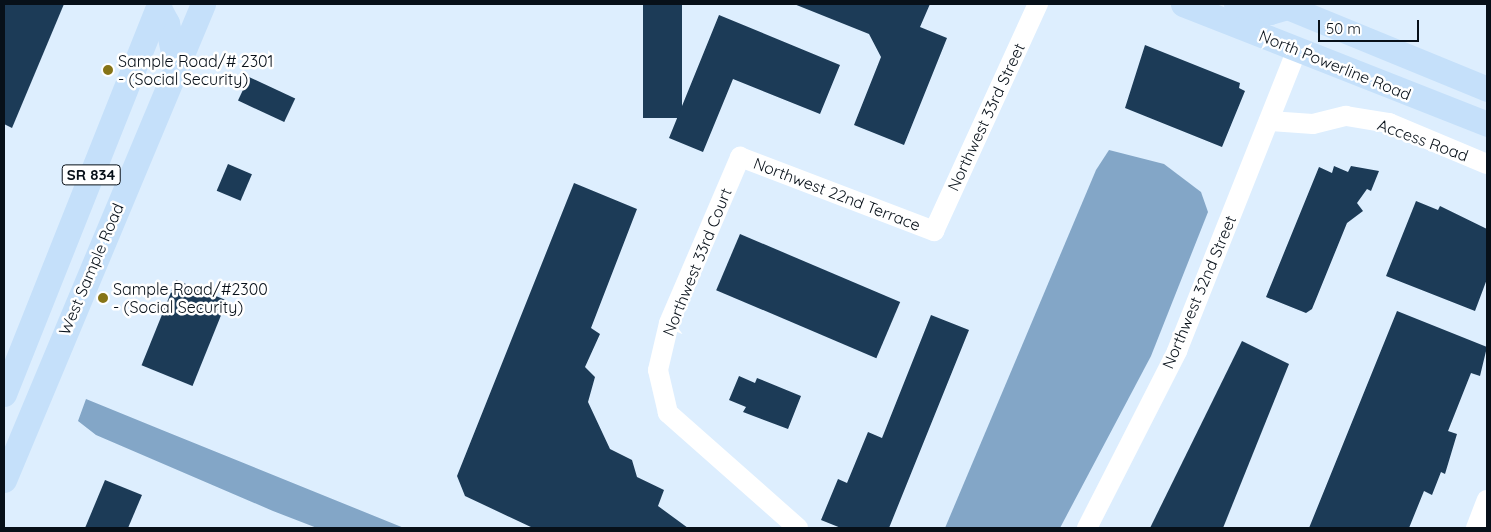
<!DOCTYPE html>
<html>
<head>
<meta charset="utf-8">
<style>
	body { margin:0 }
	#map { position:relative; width:1491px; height:532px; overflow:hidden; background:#ddeefe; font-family:Quicksand,sans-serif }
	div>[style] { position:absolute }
	.water>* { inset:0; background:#83a6c7 }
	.building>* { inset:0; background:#1c3b57; transform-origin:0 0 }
	.minor>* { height:20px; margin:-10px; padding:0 10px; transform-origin:10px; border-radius:10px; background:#fff }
	.major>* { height:25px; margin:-12.5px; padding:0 12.5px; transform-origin:12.5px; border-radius:12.5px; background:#c5e0fa }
	.dots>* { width:14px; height:14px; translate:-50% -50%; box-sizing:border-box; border:2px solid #fff; border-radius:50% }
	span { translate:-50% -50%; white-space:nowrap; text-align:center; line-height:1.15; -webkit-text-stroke:5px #fff; paint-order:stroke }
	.shield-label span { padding:1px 4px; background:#fff; border:1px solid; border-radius:4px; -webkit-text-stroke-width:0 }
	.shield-label { font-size:15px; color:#071019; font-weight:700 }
	.poi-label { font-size:16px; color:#071019 }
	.left { translate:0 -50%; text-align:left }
	.street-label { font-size:16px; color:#071019 }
	.frame { position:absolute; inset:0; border:5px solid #071019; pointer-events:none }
	.scale { position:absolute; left:1318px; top:20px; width:101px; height:22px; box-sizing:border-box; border:2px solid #071019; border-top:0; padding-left:6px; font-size:15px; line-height:18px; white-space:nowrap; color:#071019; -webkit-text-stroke:4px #fff; paint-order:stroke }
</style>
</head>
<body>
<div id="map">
	<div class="water">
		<div style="clip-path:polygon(1109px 150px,1164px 164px,1201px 192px,1208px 212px,1151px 356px,1060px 528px,945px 528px,1096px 170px)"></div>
		<div style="clip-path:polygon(86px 399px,162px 430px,404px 528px,317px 528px,273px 511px,96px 435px,78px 421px)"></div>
	</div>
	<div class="building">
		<div style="clip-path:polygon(4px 4px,64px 4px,12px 128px,4px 124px)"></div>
		<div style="left:643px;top:4px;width:39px;height:114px"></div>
		<div style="clip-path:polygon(794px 4px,930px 4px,920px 27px,947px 38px,904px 145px,854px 125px,881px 57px,869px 34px)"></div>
		<div style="clip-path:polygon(719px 15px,840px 65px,820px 114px,733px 79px,703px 152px,669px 138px)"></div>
		<div style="clip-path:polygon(1145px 45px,1240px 83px,1239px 88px,1245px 91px,1222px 147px,1125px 108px)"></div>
		<div style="left:249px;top:77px;width:51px;height:26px;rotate:25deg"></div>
		<div style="left:228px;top:164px;width:26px;height:29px;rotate:23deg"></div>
		<div style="clip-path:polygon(1334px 166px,1348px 172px,1351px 166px,1379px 171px,1371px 191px,1367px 189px,1357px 203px,1363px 211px,1347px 223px,1312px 309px,1306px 313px,1266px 297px,1319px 167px,1332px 173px)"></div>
		<div style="clip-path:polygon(574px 183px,637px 209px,591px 328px,600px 334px,585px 367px,595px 377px,588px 402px,610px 449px,632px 460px,637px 477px,664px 490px,658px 506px,688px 528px,533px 528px,465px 496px,457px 476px)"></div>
		<div style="clip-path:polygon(1416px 201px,1438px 210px,1440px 206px,1487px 229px,1487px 279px,1475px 311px,1386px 276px)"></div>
		<div style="left:740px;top:234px;width:174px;height:61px;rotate:23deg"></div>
		<div style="left:176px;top:280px;width:55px;height:92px;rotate:22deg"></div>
		<div style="clip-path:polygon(1397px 311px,1487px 347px,1480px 376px,1471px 373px,1448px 431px,1457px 434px,1445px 474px,1441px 472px,1432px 495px,1424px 491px,1409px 528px,1309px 528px)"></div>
		<div style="clip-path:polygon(931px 315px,969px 330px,889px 528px,841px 528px,821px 520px,838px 479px,847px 483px,868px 432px,882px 438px)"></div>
		<div style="clip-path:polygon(1242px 341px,1289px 364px,1223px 528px,1150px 528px)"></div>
		<div style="clip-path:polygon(739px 376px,755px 383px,757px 378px,801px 396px,788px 429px,743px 412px,746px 407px,729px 400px)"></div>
		<div style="clip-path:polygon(105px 480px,142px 495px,128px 528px,85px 528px)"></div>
	</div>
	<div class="minor">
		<div style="left:1269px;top:121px;width:44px;rotate:3.9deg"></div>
		<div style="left:1313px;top:124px;width:34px;rotate:-14deg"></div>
		<div style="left:1346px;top:116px;width:44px;rotate:9.2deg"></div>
		<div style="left:1389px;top:123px;width:106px;rotate:22.7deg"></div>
		<div style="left:798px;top:528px;width:174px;rotate:-138.5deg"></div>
		<div style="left:668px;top:413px;width:44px;rotate:-103.1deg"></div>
		<div style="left:658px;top:370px;width:48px;rotate:-76.8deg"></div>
		<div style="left:669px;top:323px;width:181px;rotate:-66.8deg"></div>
		<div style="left:740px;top:157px;width:208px;rotate:20.9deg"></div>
		<div style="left:934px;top:231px;width:250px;rotate:-65.4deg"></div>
		<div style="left:1087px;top:528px;width:199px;rotate:-63deg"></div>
		<div style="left:1177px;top:351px;width:324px;rotate:-68.3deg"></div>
		<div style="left:1476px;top:528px;width:30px;rotate:-69deg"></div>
	</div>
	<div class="major">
		<div style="left:1183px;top:4px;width:327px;rotate:21.5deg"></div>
		<div style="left:1236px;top:4px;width:35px;rotate:13deg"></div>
		<div style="left:1270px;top:12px;width:18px;rotate:-16deg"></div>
		<div style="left:1280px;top:4px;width:224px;rotate:22.3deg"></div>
		<div style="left:158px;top:6px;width:19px;rotate:62deg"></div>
		<div style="left:167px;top:23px;width:45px;rotate:78.4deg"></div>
		<div style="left:4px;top:394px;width:420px;rotate:-68.3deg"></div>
		<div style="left:4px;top:480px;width:516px;rotate:-67.31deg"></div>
	</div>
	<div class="dots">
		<div style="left:108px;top:70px;background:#867417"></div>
		<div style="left:103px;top:298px;background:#867417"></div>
	</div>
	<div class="shield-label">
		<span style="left:91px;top:175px">SR 834</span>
	</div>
	<div class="poi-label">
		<span class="left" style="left:118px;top:70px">Sample Road/# 2301<br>- (Social Security)</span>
		<span class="left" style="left:113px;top:298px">Sample Road/#2300<br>- (Social Security)</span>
	</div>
	<div class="street-label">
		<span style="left:1335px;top:65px;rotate:22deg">North Powerline Road</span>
		<span style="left:986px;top:117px;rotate:-65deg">Northwest 33rd Street</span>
		<span style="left:1423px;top:140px;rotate:20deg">Access Road</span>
		<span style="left:837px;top:194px;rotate:21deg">Northwest 22nd Terrace</span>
		<span style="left:697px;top:262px;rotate:-68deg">Northwest 33rd Court</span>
		<span style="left:91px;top:269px;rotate:-67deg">West Sample Road</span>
		<span style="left:1199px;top:292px;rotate:-67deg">Northwest 32nd Street</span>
	</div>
	<div class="frame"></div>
	<div class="scale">50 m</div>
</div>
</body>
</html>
